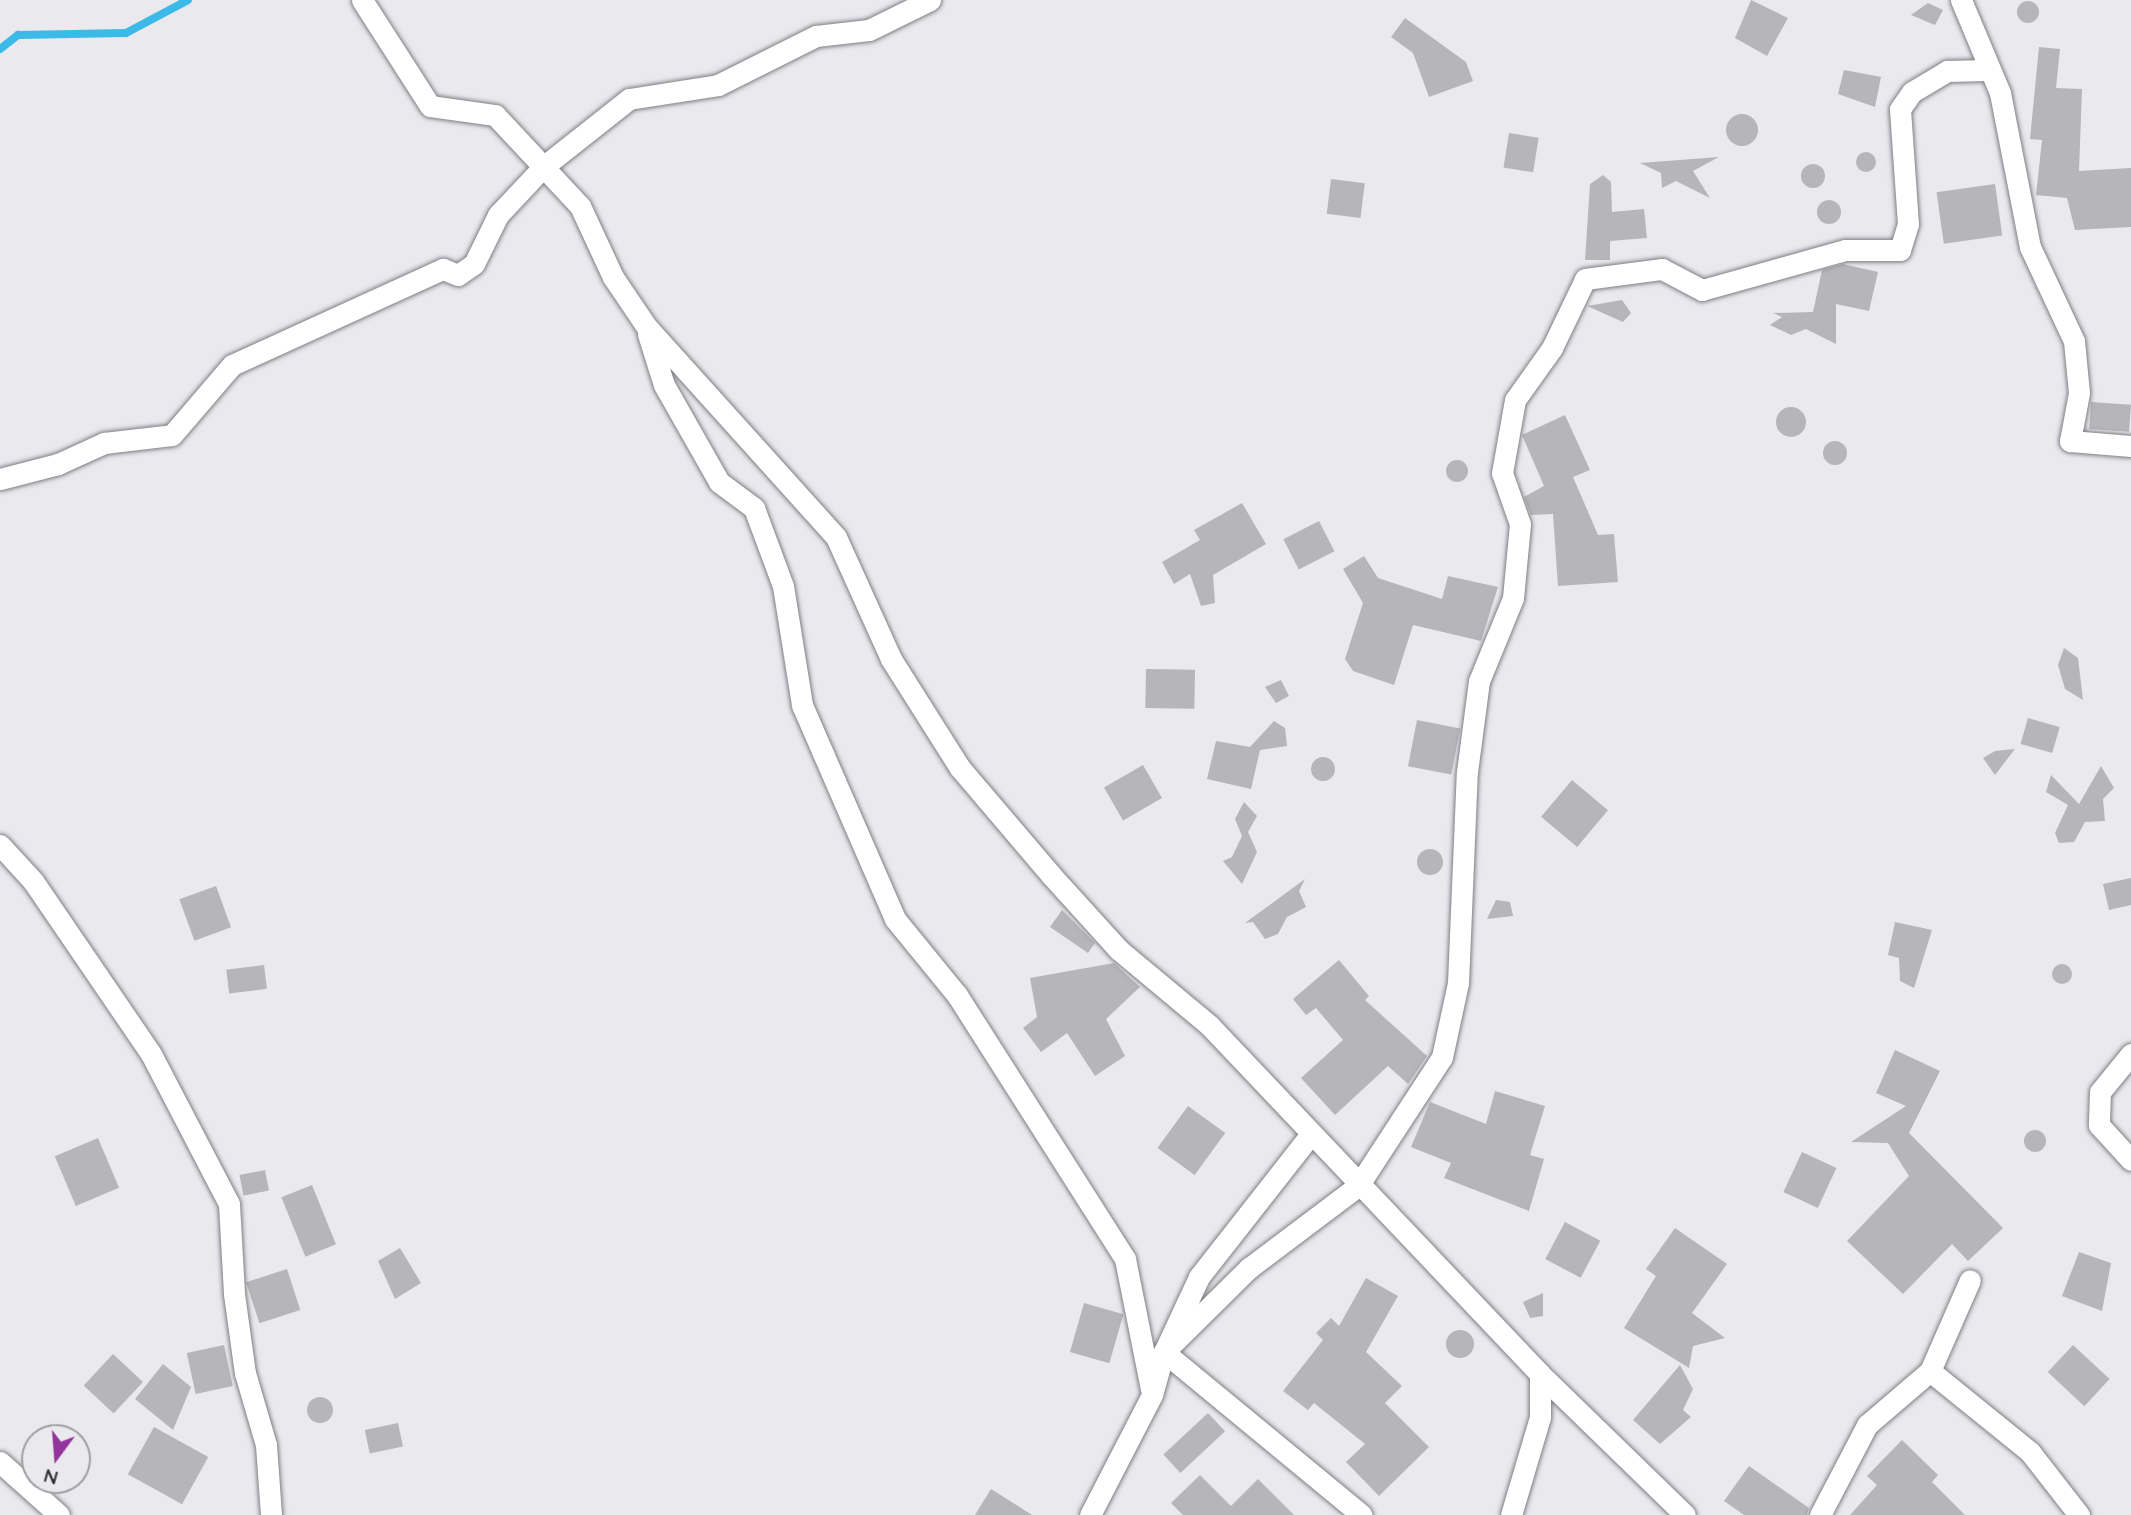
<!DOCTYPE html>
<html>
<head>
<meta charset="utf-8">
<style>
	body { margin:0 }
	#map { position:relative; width:2131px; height:1515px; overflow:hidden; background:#e9e9ee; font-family:Quicksand,sans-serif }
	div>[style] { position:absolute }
	.stream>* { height:8px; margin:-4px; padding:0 4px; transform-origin:4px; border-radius:4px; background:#3bbae7 }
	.building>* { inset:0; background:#b5b5ba; transform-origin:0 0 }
	.round { border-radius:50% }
	.roads { filter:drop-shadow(0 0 2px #7f7f83) drop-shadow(0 0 2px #7f7f83) }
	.street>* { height:21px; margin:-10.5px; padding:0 10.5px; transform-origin:10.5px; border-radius:10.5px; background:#fff }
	span { translate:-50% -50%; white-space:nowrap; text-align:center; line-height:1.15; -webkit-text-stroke:7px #e9e9ee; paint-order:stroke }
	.north { position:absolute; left:21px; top:1424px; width:70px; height:70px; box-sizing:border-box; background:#e9e9ee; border:2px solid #9f9fa3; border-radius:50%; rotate:196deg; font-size:19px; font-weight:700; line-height:28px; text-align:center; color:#303132 }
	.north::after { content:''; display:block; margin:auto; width:24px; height:32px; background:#94339b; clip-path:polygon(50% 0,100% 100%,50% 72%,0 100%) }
</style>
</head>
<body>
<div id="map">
	<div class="stream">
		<div style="left:0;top:49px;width:23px;rotate:-38deg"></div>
		<div style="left:18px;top:35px;width:108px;rotate:-1.1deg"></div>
		<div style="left:126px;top:33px;width:70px;rotate:-28deg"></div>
	</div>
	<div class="building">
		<div style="clip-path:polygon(1751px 0,1788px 18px,1767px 56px,1735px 38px)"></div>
		<div class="round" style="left:2017px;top:1px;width:22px;height:22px"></div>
		<div style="clip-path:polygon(1928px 3px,1943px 10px,1935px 25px,1911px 15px)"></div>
		<div style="clip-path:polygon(1405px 18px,1466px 62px,1473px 81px,1429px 97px,1413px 53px,1391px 37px)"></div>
		<div style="clip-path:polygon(2039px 47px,2060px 49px,2056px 88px,2082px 89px,2079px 171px,2131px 168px,2131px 227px,2075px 230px,2067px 198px,2036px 195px,2042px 140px,2030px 139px)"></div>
		<div style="clip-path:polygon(1844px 70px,1881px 77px,1875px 107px,1838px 94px)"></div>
		<div class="round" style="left:1726px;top:114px;width:32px;height:32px"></div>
		<div style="left:1509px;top:133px;width:30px;height:35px;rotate:9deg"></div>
		<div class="round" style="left:1856px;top:152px;width:20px;height:20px"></div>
		<div style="clip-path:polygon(1719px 157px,1693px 171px,1710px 198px,1676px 181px,1662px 188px,1661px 173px,1640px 163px)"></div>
		<div class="round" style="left:1801px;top:164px;width:24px;height:24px"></div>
		<div style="clip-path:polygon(1603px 175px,1611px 182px,1612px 212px,1644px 209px,1647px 238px,1610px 241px,1610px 260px,1585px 260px,1590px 184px)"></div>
		<div style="left:1331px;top:179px;width:34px;height:35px;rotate:7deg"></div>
		<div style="left:1995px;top:184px;width:52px;height:59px;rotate:82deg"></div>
		<div class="round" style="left:1817px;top:200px;width:24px;height:24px"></div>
		<div style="clip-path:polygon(1843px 264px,1878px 272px,1869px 311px,1836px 304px,1836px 344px,1806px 329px,1791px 335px,1770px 325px,1782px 317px,1773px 313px,1813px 312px,1822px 270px)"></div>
		<div style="clip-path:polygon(1622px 300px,1631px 313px,1623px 322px,1587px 306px)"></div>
		<div style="left:2091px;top:402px;width:40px;height:27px;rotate:4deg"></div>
		<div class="round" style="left:1776px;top:407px;width:30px;height:30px"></div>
		<div style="clip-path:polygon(1565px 415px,1590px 470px,1573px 477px,1598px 535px,1614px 534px,1618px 582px,1558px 586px,1553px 514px,1531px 515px,1524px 497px,1544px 486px,1522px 435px)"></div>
		<div class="round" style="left:1823px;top:441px;width:24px;height:24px"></div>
		<div class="round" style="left:1446px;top:460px;width:22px;height:22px"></div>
		<div style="clip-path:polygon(1242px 503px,1266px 544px,1213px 575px,1215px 603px,1201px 606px,1190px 574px,1174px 584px,1162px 562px,1200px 540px,1194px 530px)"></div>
		<div style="left:1319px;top:521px;width:34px;height:40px;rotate:63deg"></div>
		<div style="clip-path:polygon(1364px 556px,1378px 578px,1442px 599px,1448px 576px,1498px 587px,1481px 641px,1413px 625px,1394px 685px,1353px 671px,1345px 659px,1363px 603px,1343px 569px)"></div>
		<div style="clip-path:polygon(2064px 648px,2078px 658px,2083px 700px,2065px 689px,2058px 665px)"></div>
		<div style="left:1146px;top:669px;width:49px;height:39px;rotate:1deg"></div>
		<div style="clip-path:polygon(1281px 680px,1289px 696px,1276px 703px,1265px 687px)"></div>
		<div style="left:2028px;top:718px;width:33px;height:27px;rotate:16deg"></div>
		<div style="left:1417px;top:720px;width:44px;height:47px;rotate:11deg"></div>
		<div style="clip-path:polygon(1274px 721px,1285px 728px,1287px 746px,1260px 750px,1251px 789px,1207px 779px,1216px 741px,1250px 747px)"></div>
		<div style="clip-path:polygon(2015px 749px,1995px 775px,1983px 758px,1995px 751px)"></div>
		<div class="round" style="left:1311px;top:757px;width:24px;height:24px"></div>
		<div style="left:1143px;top:765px;width:38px;height:45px;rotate:60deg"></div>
		<div style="clip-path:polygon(2101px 766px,2114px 788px,2103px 799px,2105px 821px,2085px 822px,2074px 842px,2059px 843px,2055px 833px,2068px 805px,2046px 792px,2051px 775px,2079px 804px)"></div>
		<div style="left:1572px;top:780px;width:47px;height:48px;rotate:40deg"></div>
		<div style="clip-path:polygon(1244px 802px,1257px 816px,1248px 832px,1257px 852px,1242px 884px,1223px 861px,1232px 857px,1242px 836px,1235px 819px)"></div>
		<div class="round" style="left:1417px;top:849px;width:26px;height:26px"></div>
		<div style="clip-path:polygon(2131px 878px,2131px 905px,2109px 910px,2103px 884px)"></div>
		<div style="clip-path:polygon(1305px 879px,1299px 891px,1306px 907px,1287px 917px,1278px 934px,1265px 939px,1253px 922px,1245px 923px)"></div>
		<div style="left:216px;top:886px;width:44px;height:39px;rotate:70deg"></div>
		<div style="clip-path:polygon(1496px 900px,1510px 902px,1513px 916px,1487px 919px)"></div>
		<div style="clip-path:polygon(1062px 910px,1095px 943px,1088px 953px,1050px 927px)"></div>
		<div style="clip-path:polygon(1895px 922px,1932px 930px,1914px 988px,1900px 981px,1899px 958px,1888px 955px)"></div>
		<div style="clip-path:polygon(1339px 960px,1369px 996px,1365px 1000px,1427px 1056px,1408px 1084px,1388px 1066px,1335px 1115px,1301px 1078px,1343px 1040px,1316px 1008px,1306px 1015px,1293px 999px)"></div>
		<div style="clip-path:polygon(1114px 963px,1140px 987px,1106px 1019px,1125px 1056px,1095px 1076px,1067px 1033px,1041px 1052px,1023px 1028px,1037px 1017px,1030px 978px)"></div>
		<div class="round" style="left:2052px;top:964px;width:20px;height:20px"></div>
		<div style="left:264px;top:965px;width:24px;height:38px;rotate:83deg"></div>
		<div style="clip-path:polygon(1895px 1050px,1940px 1071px,1909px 1133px,2003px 1228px,1968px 1261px,1952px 1244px,1903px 1294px,1847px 1241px,1909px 1176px,1888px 1143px,1851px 1142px,1906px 1106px,1876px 1093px)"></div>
		<div style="clip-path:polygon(1495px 1091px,1545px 1106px,1530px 1155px,1544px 1159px,1529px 1211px,1444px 1178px,1451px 1163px,1411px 1147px,1430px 1102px,1486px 1124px)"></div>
		<div style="left:1188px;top:1106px;width:46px;height:52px;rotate:36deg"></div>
		<div class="round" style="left:2024px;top:1130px;width:22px;height:22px"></div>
		<div style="left:98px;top:1138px;width:54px;height:47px;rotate:67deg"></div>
		<div style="left:1802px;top:1152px;width:38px;height:44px;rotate:25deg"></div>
		<div style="left:265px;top:1170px;width:21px;height:26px;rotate:79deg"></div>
		<div style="left:312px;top:1185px;width:64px;height:33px;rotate:68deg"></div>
		<div style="left:1565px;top:1222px;width:40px;height:42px;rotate:28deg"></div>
		<div style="clip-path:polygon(1675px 1228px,1727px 1264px,1692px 1313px,1725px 1338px,1693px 1346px,1689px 1368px,1624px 1328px,1656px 1276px,1646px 1269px)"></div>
		<div style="clip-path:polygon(400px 1248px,421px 1283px,395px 1299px,378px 1261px)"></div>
		<div style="clip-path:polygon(2079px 1252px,2111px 1263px,2102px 1311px,2062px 1296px)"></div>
		<div style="left:287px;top:1269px;width:43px;height:43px;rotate:72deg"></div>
		<div style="clip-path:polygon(1366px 1278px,1398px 1296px,1366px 1352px,1402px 1386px,1385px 1403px,1429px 1447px,1379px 1496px,1346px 1462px,1365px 1444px,1314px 1403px,1308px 1410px,1283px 1391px,1323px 1340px,1316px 1333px,1331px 1318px,1339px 1326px)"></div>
		<div style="clip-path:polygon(1543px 1293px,1543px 1316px,1530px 1318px,1523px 1302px)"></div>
		<div style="left:1084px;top:1303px;width:41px;height:51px;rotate:16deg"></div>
		<div class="round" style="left:1446px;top:1330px;width:28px;height:28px"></div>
		<div style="left:224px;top:1345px;width:42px;height:38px;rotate:78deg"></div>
		<div style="left:2073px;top:1345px;width:50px;height:37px;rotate:43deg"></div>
		<div style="left:113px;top:1354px;width:41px;height:43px;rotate:43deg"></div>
		<div style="clip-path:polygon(163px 1364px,191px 1387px,173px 1430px,135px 1399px)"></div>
		<div style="clip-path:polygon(1680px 1365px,1693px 1389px,1683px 1410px,1691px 1417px,1660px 1444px,1633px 1420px)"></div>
		<div class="round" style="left:307px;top:1397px;width:26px;height:26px"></div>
		<div style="left:1208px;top:1413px;width:25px;height:61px;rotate:47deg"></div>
		<div style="left:398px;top:1423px;width:24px;height:34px;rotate:78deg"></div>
		<div style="left:154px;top:1427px;width:62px;height:54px;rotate:29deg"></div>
		<div style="clip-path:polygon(1902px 1440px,1938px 1475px,1932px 1482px,1965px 1515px,1850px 1515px,1877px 1485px,1867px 1476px)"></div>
		<div style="clip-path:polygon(1749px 1466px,1809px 1508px,1807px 1515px,1744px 1515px,1724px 1501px)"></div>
		<div style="clip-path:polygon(1200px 1475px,1231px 1506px,1258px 1479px,1294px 1515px,1183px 1515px,1171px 1503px)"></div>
		<div style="clip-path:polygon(991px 1489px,1032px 1515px,975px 1515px)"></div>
	</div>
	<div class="roads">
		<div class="street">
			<div style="left:362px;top:0;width:126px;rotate:57.3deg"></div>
			<div style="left:430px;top:106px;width:66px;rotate:7.9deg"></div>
			<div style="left:495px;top:115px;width:125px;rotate:47deg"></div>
			<div style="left:580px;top:206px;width:78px;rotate:65.1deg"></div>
			<div style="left:613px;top:277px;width:59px;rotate:56deg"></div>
			<div style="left:646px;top:326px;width:284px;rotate:48deg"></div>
			<div style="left:836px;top:537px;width:134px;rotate:65.7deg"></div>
			<div style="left:891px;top:659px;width:129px;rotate:57.7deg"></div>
			<div style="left:960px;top:768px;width:140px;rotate:49.6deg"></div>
			<div style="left:1051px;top:875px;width:101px;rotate:47.8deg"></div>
			<div style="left:1119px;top:950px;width:117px;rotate:39.8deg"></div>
			<div style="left:1209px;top:1025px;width:481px;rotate:46.5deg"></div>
			<div style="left:1540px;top:1374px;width:202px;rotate:44.2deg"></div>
			<div style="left:1961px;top:0;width:101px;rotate:67.2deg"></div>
			<div style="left:2000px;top:93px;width:157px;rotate:79deg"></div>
			<div style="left:2030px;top:247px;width:104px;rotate:64.9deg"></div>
			<div style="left:2074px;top:341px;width:52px;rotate:84.5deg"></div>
			<div style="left:2079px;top:393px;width:49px;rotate:100.6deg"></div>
			<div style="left:2070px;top:441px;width:61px;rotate:4.7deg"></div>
			<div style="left:648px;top:334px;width:53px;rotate:72.6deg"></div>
			<div style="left:664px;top:385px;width:112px;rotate:60.4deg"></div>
			<div style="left:719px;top:482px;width:44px;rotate:36.6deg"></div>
			<div style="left:754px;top:508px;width:83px;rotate:69.6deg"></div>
			<div style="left:783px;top:586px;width:121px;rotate:80.9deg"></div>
			<div style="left:802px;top:705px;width:233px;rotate:66.5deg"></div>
			<div style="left:895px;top:919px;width:98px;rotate:50.8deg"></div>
			<div style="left:957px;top:995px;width:313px;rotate:57.5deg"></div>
			<div style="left:1125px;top:1259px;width:133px;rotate:78.7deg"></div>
			<div style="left:0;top:479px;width:60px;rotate:-14.5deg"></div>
			<div style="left:58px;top:464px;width:51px;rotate:-24.5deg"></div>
			<div style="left:104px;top:443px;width:68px;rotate:-6.7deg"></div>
			<div style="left:172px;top:435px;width:92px;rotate:-49.4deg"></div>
			<div style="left:232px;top:365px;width:232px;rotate:-24.5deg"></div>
			<div style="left:443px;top:269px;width:16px;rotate:22deg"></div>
			<div style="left:458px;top:275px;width:19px;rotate:-35deg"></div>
			<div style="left:474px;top:264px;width:55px;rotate:-63.9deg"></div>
			<div style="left:498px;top:215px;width:66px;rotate:-46.8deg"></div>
			<div style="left:543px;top:167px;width:110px;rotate:-38.3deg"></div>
			<div style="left:629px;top:99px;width:90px;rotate:-8.9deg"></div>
			<div style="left:718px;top:85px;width:110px;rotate:-26.6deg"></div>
			<div style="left:816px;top:36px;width:53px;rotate:-6.5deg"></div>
			<div style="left:869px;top:30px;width:68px;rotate:-26.2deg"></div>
			<div style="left:0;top:845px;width:49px;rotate:47.5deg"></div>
			<div style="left:33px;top:881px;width:209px;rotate:55.7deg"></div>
			<div style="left:151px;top:1054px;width:169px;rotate:62.5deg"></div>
			<div style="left:229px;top:1204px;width:90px;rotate:86.8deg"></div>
			<div style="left:234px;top:1294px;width:80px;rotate:82.1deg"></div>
			<div style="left:245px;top:1373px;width:75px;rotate:73.7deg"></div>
			<div style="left:266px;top:1445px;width:70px;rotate:85.9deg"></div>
			<div style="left:2131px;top:1054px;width:49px;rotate:129.2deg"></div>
			<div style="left:2100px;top:1092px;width:33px;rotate:92deg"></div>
			<div style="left:2099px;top:1125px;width:47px;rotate:47.6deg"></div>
			<div style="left:1311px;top:1134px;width:182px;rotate:128.1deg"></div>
			<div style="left:1199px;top:1277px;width:83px;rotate:115deg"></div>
			<div style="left:1164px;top:1352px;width:256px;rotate:39.5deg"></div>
			<div style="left:1930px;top:1371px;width:129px;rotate:39deg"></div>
			<div style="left:2030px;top:1452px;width:80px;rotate:52.1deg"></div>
			<div style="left:0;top:1462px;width:79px;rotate:41.9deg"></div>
			<div style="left:1090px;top:1515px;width:135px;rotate:-62.7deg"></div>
			<div style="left:1152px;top:1395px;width:45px;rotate:-74.4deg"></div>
			<div style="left:1164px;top:1352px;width:120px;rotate:-44.7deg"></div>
			<div style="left:1249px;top:1268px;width:136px;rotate:-37deg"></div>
			<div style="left:1358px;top:1186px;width:154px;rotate:-56.9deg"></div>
			<div style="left:1442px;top:1057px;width:76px;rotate:-77.8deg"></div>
			<div style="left:1458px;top:983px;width:211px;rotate:-87.6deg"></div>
			<div style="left:1467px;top:772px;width:92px;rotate:-82.5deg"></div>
			<div style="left:1479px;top:681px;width:90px;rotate:-67.7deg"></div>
			<div style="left:1513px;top:598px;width:74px;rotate:-84.6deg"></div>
			<div style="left:1520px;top:524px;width:54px;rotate:-109.4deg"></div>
			<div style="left:1502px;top:473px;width:74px;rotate:-79.9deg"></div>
			<div style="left:1515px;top:400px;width:64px;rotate:-54.6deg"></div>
			<div style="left:1552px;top:348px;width:76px;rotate:-64.4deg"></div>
			<div style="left:1585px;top:279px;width:78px;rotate:-7.4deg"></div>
			<div style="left:1662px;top:269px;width:45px;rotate:27.7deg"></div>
			<div style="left:1702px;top:290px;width:148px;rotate:-15.6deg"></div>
			<div style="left:1845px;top:250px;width:55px"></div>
			<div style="left:1900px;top:250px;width:27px;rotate:-73deg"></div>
			<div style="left:1908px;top:224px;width:115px;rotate:-94deg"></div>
			<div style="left:1900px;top:109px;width:21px;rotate:-55deg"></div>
			<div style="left:1912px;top:92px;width:41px;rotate:-31deg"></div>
			<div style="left:1947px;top:71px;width:40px;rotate:-1.4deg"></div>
			<div style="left:1511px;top:1515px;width:102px;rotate:-73.5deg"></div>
			<div style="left:1540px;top:1417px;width:43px;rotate:-90deg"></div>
			<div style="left:1820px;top:1515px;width:102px;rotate:-62.4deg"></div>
			<div style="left:1867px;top:1425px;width:83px;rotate:-40.6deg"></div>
			<div style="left:1930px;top:1371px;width:99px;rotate:-66.3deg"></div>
		</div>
	</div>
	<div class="north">N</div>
</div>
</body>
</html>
